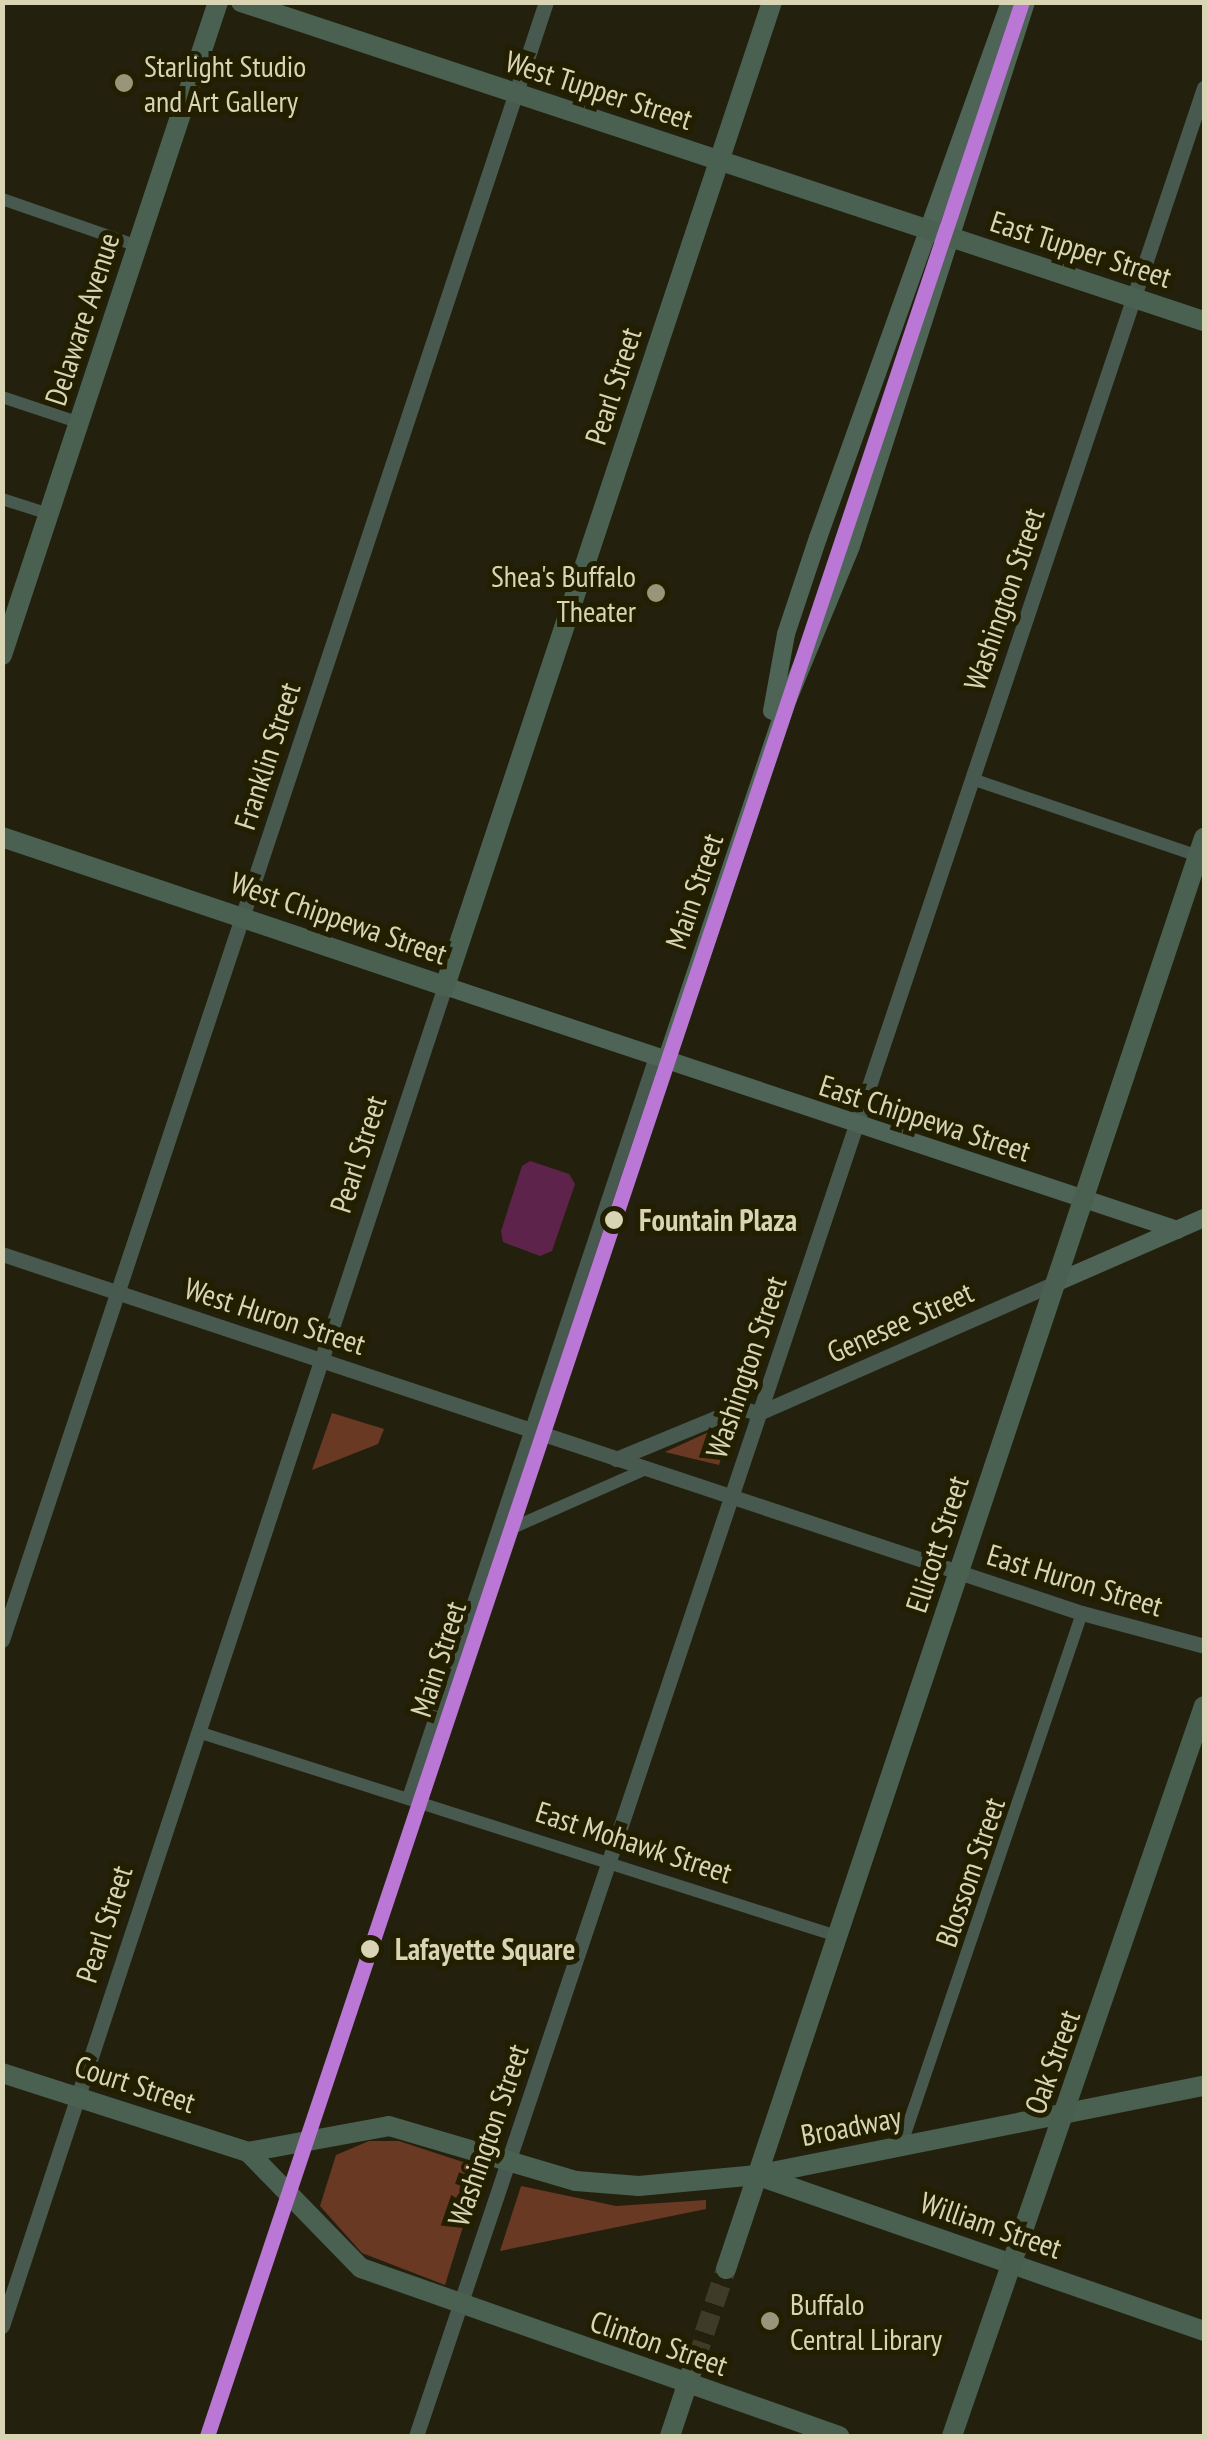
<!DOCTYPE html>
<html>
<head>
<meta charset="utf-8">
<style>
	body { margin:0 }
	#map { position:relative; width:1207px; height:2439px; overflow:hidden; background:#23210e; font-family:"PT Sans Narrow",sans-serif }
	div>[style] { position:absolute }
	.green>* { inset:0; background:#6a3924 }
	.water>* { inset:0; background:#5e234a }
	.primary-tunnel>* { height:20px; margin-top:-10px; transform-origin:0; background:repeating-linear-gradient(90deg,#3e3c27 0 20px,transparent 0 30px) }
	.minor>* { height:12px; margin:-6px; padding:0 6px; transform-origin:6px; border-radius:6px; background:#48594f }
	.tertiary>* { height:15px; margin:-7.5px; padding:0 7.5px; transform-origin:7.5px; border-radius:7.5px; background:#48594f }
	.secondary>* { height:18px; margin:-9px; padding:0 9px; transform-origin:9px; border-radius:9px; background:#4e6457 }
	.primary>* { height:20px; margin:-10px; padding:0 10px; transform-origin:10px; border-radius:10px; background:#4a6151 }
	.trunk>* { height:20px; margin:-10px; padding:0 10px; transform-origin:10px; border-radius:10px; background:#485e4e }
	.rail-1>* { height:15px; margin:-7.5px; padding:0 7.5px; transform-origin:7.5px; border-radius:7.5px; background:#ba77d6 }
	.dots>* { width:28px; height:28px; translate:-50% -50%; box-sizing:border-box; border:5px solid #221e00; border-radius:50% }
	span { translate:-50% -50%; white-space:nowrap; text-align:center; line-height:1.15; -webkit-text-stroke:10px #221e00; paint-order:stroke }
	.poi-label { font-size:30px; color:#d8d4b4 }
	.left { translate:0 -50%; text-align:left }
	.right { translate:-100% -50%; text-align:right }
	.street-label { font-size:30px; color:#d8d4b4 }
	.stop-label { font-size:30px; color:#d8d4b4; font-weight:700 }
	.frame { position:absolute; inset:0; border:5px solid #d8d4b4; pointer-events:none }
</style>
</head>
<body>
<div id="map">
	<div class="green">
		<div style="clip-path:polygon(332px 1413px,384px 1429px,378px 1444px,312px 1470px)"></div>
		<div style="clip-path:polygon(731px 1422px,719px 1465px,665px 1452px)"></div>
		<div style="clip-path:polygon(369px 2141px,399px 2141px,481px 2168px,445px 2285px,362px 2253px,320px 2206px,336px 2155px)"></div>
		<div style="clip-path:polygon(521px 2186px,616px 2206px,706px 2200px,706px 2209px,500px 2251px)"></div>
	</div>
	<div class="water">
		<div style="clip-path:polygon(530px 1161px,569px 1174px,575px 1184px,552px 1251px,540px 1256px,503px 1242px,501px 1231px,522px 1166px)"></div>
	</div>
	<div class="primary-tunnel">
		<div style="left:695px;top:2361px;width:97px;rotate:-71.4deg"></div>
	</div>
	<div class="minor">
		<div style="left:2px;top:199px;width:144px;rotate:19.1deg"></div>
		<div style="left:2px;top:397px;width:82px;rotate:18.4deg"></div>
		<div style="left:2px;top:499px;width:49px;rotate:17.7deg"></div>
		<div style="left:972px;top:779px;width:239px;rotate:18.8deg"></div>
		<div style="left:510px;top:1529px;width:149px;rotate:-23.8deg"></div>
		<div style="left:198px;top:1732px;width:671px;rotate:17.71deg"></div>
		<div style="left:408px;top:1798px;width:781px;rotate:-71.57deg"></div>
		<div style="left:421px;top:1800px;width:779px;rotate:-71.66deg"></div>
		<div style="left:901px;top:2146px;width:563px;rotate:-71.24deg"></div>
	</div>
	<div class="tertiary">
		<div style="left:2px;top:1254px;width:1138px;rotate:18.39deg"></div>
		<div style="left:1082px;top:1613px;width:126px;rotate:15.1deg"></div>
		<div style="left:616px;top:1459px;width:133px;rotate:-22.5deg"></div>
		<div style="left:739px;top:1408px;width:21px;rotate:14deg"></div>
		<div style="left:759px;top:1413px;width:323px;rotate:-23.7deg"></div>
		<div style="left:2px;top:1640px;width:1726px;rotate:-71.63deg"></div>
		<div style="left:2px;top:2326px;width:1411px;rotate:-71.71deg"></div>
		<div style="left:416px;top:2436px;width:2477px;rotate:-71.45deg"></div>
	</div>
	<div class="secondary">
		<div style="left:772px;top:711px;width:78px;rotate:-79.7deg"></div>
		<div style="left:786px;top:634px;width:101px;rotate:-71.6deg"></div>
		<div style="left:818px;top:538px;width:569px;rotate:-70.29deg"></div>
		<div style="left:445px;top:986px;width:772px;rotate:18.43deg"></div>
		<div style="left:666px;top:1061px;width:382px;rotate:-71.4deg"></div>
		<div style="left:788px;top:699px;width:165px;rotate:-67.6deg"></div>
		<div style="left:851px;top:546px;width:571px;rotate:-72.17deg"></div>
		<div style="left:1055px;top:1283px;width:163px;rotate:-23.6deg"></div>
	</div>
	<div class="primary">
		<div style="left:241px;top:2px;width:1014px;rotate:18.33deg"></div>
		<div style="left:2px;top:655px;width:688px;rotate:-71.7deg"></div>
		<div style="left:2px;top:837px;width:467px;rotate:18.6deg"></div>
		<div style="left:445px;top:986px;width:1037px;rotate:-71.62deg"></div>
		<div style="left:2px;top:2073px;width:258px;rotate:17.8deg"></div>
		<div style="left:248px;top:2152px;width:162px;rotate:45.8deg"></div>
		<div style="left:361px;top:2268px;width:507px;rotate:19.36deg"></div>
		<div style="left:248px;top:2152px;width:143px;rotate:-10.4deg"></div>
		<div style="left:389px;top:2126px;width:195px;rotate:16.4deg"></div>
		<div style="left:576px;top:2181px;width:63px;rotate:4.5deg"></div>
		<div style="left:639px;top:2186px;width:119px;rotate:-5.3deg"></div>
		<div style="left:757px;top:2175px;width:456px;rotate:-11.3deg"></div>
		<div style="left:759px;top:2176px;width:471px;rotate:19.2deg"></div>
		<div style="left:726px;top:2269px;width:1509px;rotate:-71.53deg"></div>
		<div style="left:670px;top:2436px;width:79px;rotate:-71.6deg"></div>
	</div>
	<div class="trunk">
		<div style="left:952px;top:2436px;width:772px;rotate:-70.96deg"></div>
	</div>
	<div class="rail-1">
		<div style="left:207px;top:2436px;width:2567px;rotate:-71.49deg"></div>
	</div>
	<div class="dots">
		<div style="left:124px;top:83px;background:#99957a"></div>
		<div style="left:656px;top:593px;background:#99957a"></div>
		<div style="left:614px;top:1220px;background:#d8d4b4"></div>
		<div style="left:370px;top:1949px;background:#d8d4b4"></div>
		<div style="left:770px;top:2321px;background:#99957a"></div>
	</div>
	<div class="poi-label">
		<span class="left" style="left:144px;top:83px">Starlight Studio<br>and Art Gallery</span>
		<span class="right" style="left:636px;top:593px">Shea's Buffalo<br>Theater</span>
		<span class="left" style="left:790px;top:2321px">Buffalo<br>Central Library</span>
	</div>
	<div class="street-label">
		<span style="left:599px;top:90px;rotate:18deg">West Tupper Street</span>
		<span style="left:1081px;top:249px;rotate:18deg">East Tupper Street</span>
		<span style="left:82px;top:319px;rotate:-72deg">Delaware Avenue</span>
		<span style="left:613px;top:386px;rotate:-72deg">Pearl Street</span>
		<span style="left:1004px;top:599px;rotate:-71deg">Washington Street</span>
		<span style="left:267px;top:756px;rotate:-72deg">Franklin Street</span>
		<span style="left:694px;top:891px;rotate:-71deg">Main Street</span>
		<span style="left:339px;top:918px;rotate:19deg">West Chippewa Street</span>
		<span style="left:925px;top:1118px;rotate:18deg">East Chippewa Street</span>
		<span style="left:358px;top:1154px;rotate:-72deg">Pearl Street</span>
		<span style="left:275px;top:1316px;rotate:18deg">West Huron Street</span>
		<span style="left:900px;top:1322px;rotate:-24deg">Genesee Street</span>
		<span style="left:746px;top:1367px;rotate:-71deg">Washington Street</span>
		<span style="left:937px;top:1544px;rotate:-72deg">Ellicott Street</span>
		<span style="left:1075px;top:1580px;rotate:17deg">East Huron Street</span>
		<span style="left:438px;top:1659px;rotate:-72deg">Main Street</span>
		<span style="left:634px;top:1842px;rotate:18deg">East Mohawk Street</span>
		<span style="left:970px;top:1872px;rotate:-71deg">Blossom Street</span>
		<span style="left:104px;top:1924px;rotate:-72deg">Pearl Street</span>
		<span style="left:1052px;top:2062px;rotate:-70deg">Oak Street</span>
		<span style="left:135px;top:2084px;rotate:18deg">Court Street</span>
		<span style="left:851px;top:2126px;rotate:-11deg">Broadway</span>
		<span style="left:488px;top:2135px;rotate:-71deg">Washington Street</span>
		<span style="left:991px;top:2225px;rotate:19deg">William Street</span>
		<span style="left:659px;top:2343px;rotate:19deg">Clinton Street</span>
	</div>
	<div class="stop-label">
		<span class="left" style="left:639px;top:1220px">Fountain Plaza</span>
		<span class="left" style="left:395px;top:1949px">Lafayette Square</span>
	</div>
	<div class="frame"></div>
</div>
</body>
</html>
